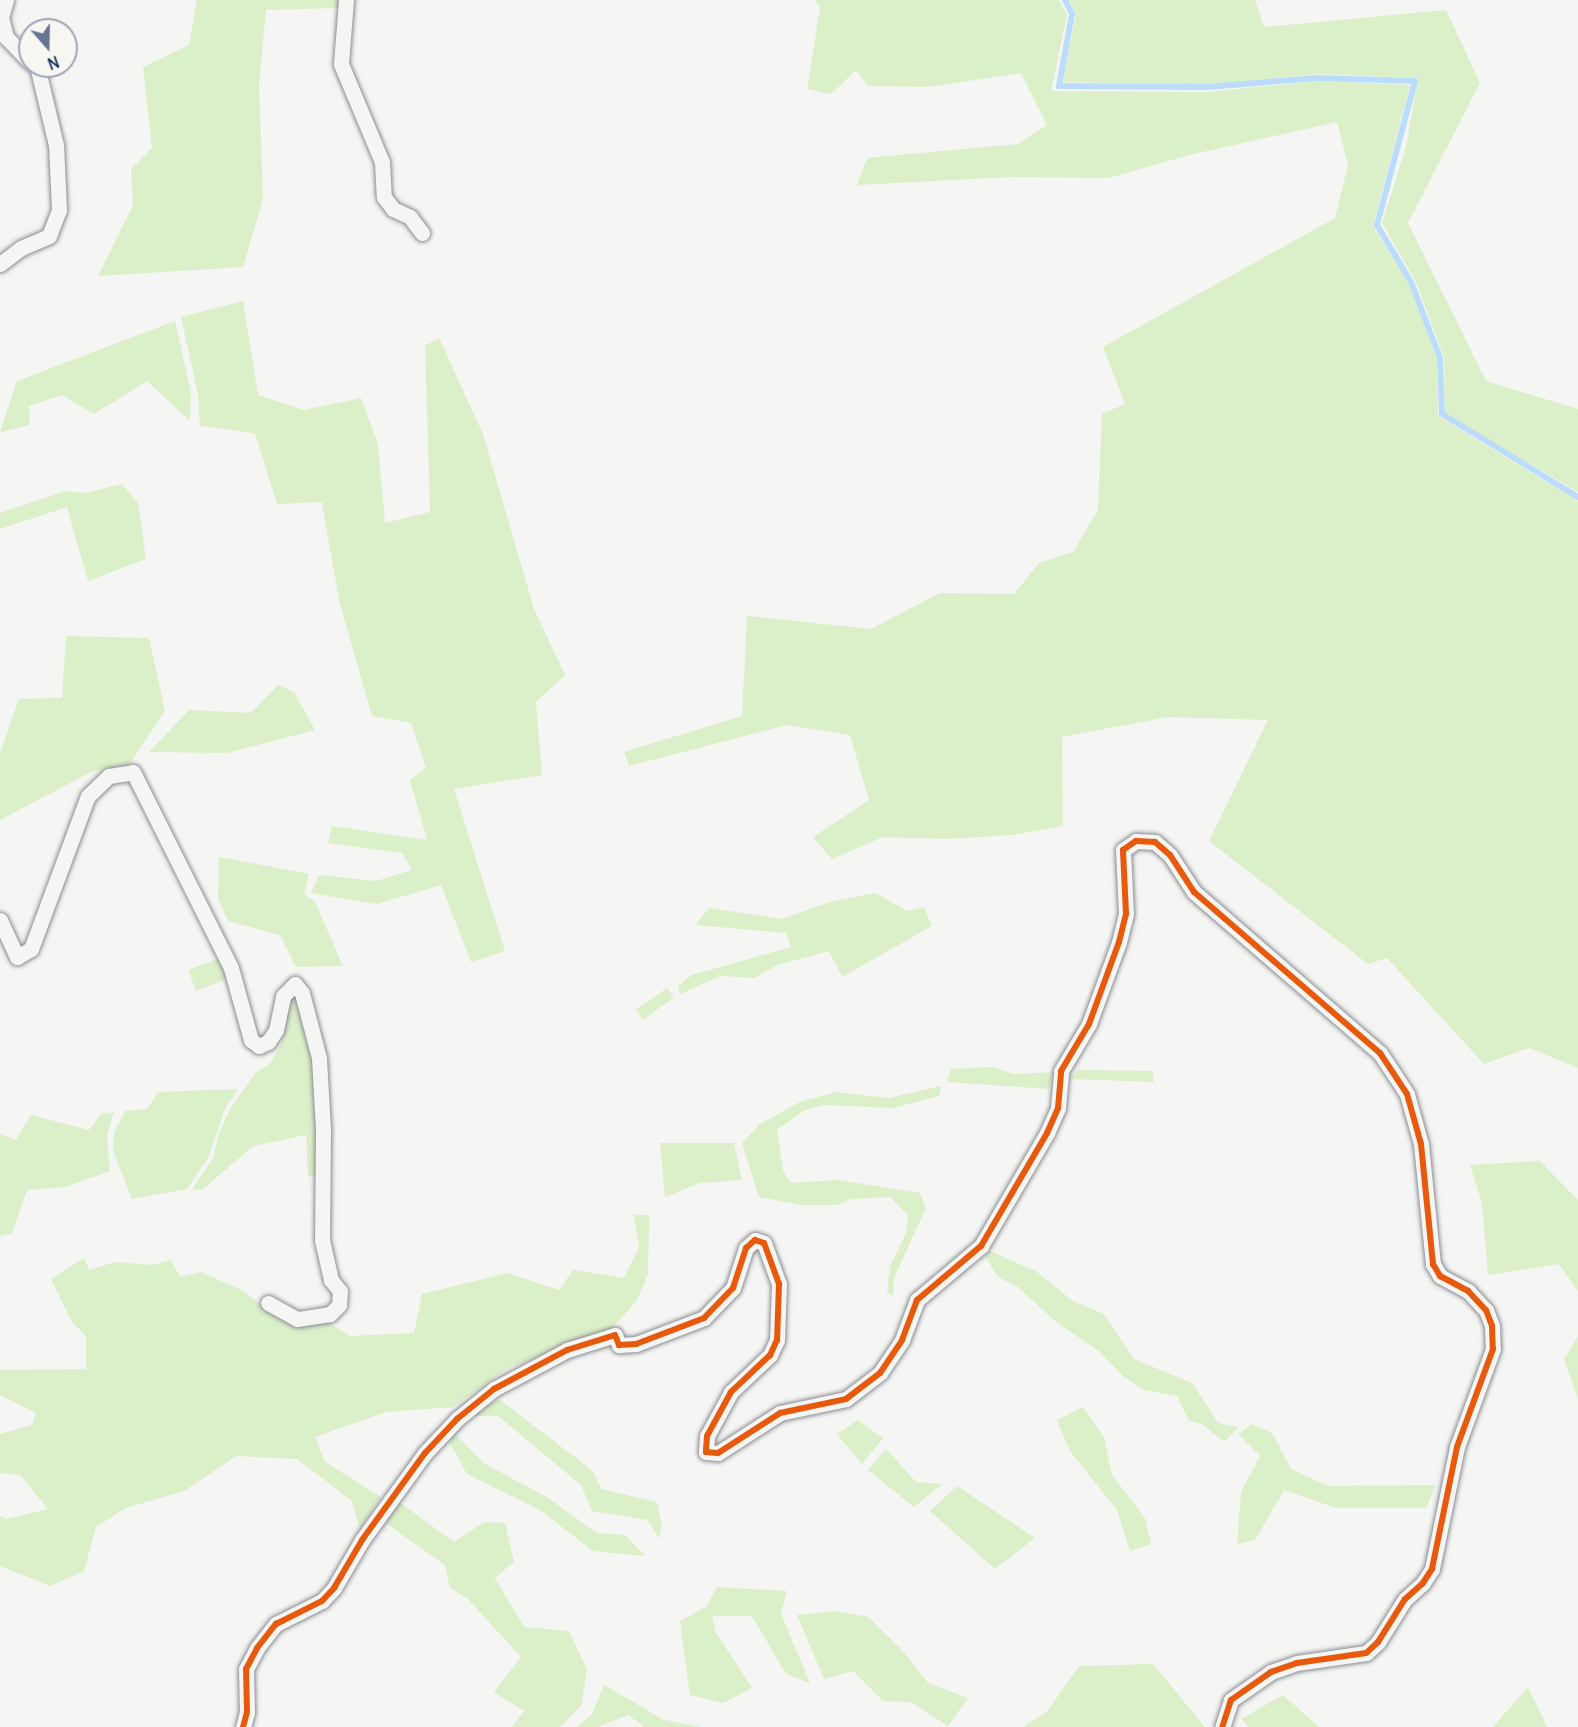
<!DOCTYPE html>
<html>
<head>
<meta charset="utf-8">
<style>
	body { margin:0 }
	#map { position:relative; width:1578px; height:1727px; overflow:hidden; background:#f5f5f3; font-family:Delius,sans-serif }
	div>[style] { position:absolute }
	.green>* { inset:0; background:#dbefc8; transform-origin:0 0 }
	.stream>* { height:6px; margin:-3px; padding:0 3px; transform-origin:3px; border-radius:3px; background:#bcdcfb }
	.roads { filter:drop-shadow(0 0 2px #898d95) drop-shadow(0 0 2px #898d95) }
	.minor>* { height:15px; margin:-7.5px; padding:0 7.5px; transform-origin:7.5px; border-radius:7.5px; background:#f5f5f3 }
	.cycleway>* { height:6px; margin:-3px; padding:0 3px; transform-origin:3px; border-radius:3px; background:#e8590c }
	span { translate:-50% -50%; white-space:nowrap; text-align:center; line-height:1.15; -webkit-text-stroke:4.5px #f6f6f2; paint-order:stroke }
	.north { position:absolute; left:18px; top:18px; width:60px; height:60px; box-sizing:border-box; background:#f6f6f2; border:2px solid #9ea6b7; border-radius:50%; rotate:160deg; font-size:16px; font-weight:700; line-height:24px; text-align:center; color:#1b2f5e }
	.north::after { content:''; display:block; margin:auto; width:21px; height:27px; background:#677492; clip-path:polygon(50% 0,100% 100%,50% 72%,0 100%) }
</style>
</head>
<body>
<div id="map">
	<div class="green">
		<div style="clip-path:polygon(197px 0,340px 0,339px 8px,266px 10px,259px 85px,263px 199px,243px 267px,98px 276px,133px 205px,131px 169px,152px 148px,143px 67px,189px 45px)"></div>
		<div style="clip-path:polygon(815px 0,1059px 0,1067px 15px,1051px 91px,1208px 92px,1318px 81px,1410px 85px,1373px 226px,1409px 284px,1437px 359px,1438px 416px,1578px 501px,1578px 1068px,1529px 1048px,1484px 1064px,1387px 958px,1368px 964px,1209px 841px,1268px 720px,1168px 717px,1062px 737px,1063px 826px,1013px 835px,945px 839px,883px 837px,832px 859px,813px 837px,869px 800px,850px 735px,787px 725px,629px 766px,624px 752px,742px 716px,747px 616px,871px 629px,940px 593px,1014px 594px,1039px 563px,1073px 552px,1098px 510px,1102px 414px,1125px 404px,1103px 347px,1335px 218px,1348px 165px,1337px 122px,1189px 155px,1109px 178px,1009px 177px,857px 185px,867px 158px,1018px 144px,1047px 125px,1021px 73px,928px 87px,868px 86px,856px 70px,831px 94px,807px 89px,820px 8px)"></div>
		<div style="clip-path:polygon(1069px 0,1255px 0,1264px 27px,1446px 10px,1480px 83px,1408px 223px,1486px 381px,1578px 409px,1578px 492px,1445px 414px,1444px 357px,1416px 282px,1382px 223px,1406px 147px,1418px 78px,1318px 74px,1208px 85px,1063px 82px,1076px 14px)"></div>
		<div style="clip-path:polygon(243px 301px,258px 395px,304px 410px,361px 398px,378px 444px,385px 523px,430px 512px,425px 346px,439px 338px,483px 434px,534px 609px,565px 675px,536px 702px,542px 775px,454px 789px,505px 951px,471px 962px,441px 885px,377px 904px,311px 893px,319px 875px,376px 881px,412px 870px,402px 853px,328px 843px,332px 826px,427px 840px,410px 780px,426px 768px,411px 723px,372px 716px,339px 600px,322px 502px,277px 504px,255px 433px,200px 426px,198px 395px,181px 317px)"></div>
		<div style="clip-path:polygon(175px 321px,191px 393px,190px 421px,147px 381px,94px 414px,62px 395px,29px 406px,30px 425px,0 432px,17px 381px)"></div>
		<div style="clip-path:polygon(122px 484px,138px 503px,146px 559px,88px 581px,67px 507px,0 529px,0 513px,66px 491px,85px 493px)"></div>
		<div style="clip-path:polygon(66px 636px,149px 638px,165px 711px,129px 765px,93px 771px,0 820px,0 753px,19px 699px,62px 698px)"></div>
		<div style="clip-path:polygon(278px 685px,294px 692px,315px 730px,227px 753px,149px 752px,189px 710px,251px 713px)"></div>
		<div style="clip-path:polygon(219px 857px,309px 874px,304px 893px,315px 902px,343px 966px,296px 967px,280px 935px,228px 921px,218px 899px)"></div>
		<div style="clip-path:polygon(875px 893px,908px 911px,924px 907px,932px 926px,842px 977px,829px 951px,777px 965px,755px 978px,721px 976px,680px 994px,678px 986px,692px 975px,791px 947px,786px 933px,695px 925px,709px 908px,782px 919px,830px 902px)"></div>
		<div style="left:220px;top:958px;width:22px;height:34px;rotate:69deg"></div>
		<div style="left:667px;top:988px;width:12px;height:38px;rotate:55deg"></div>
		<div style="clip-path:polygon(294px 994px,313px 1058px,317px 1175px,308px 1177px,306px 1135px,253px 1146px,202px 1190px,192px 1189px,213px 1158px,218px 1136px,229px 1111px,256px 1072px,270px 1064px,282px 1042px,286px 1005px)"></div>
		<div style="clip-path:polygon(992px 1067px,1014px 1074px,1054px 1072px,1049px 1089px,947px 1082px,951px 1069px)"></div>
		<div style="clip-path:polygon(1078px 1070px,1152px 1071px,1154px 1082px,1070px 1079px)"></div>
		<div style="clip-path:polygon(941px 1086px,939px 1096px,893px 1108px,824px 1105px,803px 1111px,777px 1130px,783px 1171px,791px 1183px,838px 1180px,920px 1193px,926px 1208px,894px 1278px,893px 1297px,887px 1292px,890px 1267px,906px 1233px,908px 1215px,890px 1197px,851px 1199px,837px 1205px,801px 1205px,759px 1197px,742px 1143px,760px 1124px,800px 1102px,836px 1092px,889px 1098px)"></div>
		<div style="clip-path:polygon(238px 1089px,225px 1109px,208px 1158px,187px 1189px,132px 1199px,113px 1151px,114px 1133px,125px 1111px,147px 1109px,158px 1092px)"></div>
		<div style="clip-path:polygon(114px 1112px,107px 1134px,110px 1171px,66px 1187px,27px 1190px,12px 1233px,0 1236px,0 1134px,16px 1140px,31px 1115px,89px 1130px,101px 1114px)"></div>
		<div style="clip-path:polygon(660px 1143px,734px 1143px,742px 1180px,700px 1183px,665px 1197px)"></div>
		<div style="clip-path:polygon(1540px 1161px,1578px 1200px,1578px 1291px,1559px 1264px,1488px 1275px,1482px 1203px,1470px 1165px)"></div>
		<div style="clip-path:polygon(634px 1215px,649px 1215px,648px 1274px,636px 1302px,612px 1328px,506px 1369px,453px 1407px,386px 1412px,315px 1437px,325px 1462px,381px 1497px,360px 1529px,352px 1501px,297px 1459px,236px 1456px,184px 1491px,126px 1508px,96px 1527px,84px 1571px,50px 1586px,0 1566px,0 1516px,6px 1519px,48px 1509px,20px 1475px,0 1473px,0 1434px,32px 1425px,36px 1413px,0 1395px,0 1370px,86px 1369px,86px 1336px,72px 1322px,51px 1279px,84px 1258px,89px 1270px,115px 1262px,152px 1265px,171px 1260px,180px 1277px,201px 1272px,239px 1289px,291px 1324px,327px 1322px,350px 1336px,414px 1333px,422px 1294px,508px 1273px,559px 1290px,573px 1270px,624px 1278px,639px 1247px)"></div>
		<div style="clip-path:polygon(990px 1251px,1037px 1272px,1073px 1301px,1104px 1314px,1134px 1359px,1192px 1383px,1218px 1423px,1238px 1427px,1224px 1442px,1202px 1424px,1189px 1421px,1177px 1396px,1144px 1390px,1123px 1376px,1100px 1352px,1056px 1322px,1018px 1287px,998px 1277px,985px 1256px)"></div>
		<div style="clip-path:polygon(1578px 1336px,1578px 1399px,1564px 1359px)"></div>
		<div style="clip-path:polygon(499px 1399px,593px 1471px,601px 1489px,657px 1502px,662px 1526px,659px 1539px,648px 1520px,592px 1511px,581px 1485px,498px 1416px,470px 1416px)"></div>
		<div style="clip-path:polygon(1083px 1407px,1104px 1437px,1112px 1475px,1145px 1518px,1151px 1544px,1130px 1551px,1117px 1510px,1070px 1451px,1057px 1420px)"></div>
		<div style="clip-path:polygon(858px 1420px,883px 1438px,862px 1464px,837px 1434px)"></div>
		<div style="clip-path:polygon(1252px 1424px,1272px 1433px,1291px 1469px,1328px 1486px,1436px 1485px,1426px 1508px,1336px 1508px,1284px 1490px,1255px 1540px,1237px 1544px,1241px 1492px,1260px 1456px,1238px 1434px)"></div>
		<div style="clip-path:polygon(453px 1432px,485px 1464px,545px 1496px,597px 1533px,625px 1535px,645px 1556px,593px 1551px,540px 1510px,467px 1474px,449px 1441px)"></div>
		<div style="clip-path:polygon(886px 1449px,916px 1482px,942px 1484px,914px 1507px,868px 1470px)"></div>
		<div style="clip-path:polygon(957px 1486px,1035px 1538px,995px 1569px,930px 1511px)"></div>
		<div style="clip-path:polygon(399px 1502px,454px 1542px,485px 1522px,505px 1523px,514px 1562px,495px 1578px,524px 1627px,569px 1631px,587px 1670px,581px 1706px,560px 1727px,512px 1727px,524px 1711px,494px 1692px,521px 1657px,468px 1599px,450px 1588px,445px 1565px,383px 1521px)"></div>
		<div style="clip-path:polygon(717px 1587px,787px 1591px,781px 1614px,810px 1683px,786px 1674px,752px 1616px,712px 1616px,716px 1633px,752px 1688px,723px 1703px,690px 1695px,680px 1621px,706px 1607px)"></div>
		<div style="clip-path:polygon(835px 1611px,868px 1617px,902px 1650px,928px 1683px,968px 1698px,948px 1726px,911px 1702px,883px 1701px,853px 1671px,824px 1679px,797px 1615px)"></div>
		<div style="clip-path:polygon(1153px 1664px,1205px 1727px,1022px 1727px,1047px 1712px,1079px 1666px)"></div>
		<div style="clip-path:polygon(604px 1685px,664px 1720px,701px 1727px,645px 1727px,628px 1715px,598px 1727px,577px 1727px,592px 1714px)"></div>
		<div style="clip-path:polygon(1528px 1687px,1547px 1727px,1493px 1727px)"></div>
		<div style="clip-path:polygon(1283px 1695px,1319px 1727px,1249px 1727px,1241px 1719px)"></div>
	</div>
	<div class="stream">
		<div style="left:1065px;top:0;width:16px;rotate:63deg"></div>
		<div style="left:1072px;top:14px;width:73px;rotate:100.2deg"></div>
		<div style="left:1059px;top:86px;width:148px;rotate:0.4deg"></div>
		<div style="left:1207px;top:87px;width:110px;rotate:-4.7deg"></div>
		<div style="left:1317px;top:78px;width:98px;rotate:1.8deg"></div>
		<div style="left:1415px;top:81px;width:149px;rotate:104.8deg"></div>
		<div style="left:1377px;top:225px;width:66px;rotate:59.2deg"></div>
		<div style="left:1411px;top:282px;width:81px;rotate:69.1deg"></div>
		<div style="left:1440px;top:358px;width:56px;rotate:88deg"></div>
		<div style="left:1442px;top:414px;width:159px;rotate:31.4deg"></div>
	</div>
	<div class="roads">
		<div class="minor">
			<div style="left:6px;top:0;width:18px;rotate:106deg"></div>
			<div style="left:1px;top:17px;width:21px;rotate:76deg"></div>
			<div style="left:6px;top:37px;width:35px;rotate:46deg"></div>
			<div style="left:346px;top:0;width:64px;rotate:94.5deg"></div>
			<div style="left:341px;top:64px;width:106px;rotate:67.3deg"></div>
			<div style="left:382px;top:162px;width:35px;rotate:87deg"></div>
			<div style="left:384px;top:197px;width:15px;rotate:53deg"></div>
			<div style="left:393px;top:209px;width:19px;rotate:25deg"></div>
			<div style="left:410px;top:217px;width:20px;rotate:53deg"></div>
			<div style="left:0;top:264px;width:26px;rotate:-37deg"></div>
			<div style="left:21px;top:248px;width:30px;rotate:-23deg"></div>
			<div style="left:49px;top:236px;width:28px;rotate:-69deg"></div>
			<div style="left:59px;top:210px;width:65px;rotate:-92.6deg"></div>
			<div style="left:56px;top:145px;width:81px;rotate:-103.5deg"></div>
			<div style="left:0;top:920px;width:41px;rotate:65.3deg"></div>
			<div style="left:17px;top:957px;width:16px;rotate:-30deg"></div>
			<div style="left:31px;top:949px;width:163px;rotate:-69.6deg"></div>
			<div style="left:88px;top:796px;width:29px;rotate:-44deg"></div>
			<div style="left:109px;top:776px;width:24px;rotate:-9deg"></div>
			<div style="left:133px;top:772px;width:219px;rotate:63.4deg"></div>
			<div style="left:231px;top:968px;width:75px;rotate:74.5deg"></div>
			<div style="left:251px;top:1040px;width:10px;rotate:37deg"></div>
			<div style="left:259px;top:1046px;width:10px;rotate:-24deg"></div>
			<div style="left:268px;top:1042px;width:14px;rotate:-56deg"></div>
			<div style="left:276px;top:1030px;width:35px;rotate:-78deg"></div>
			<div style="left:283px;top:996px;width:17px;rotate:-45deg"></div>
			<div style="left:295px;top:984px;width:11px;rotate:52deg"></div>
			<div style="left:302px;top:993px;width:67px;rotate:75.3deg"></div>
			<div style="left:319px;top:1058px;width:71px;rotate:86.8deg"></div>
			<div style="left:323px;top:1129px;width:111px;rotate:90.5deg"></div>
			<div style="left:322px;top:1240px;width:41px;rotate:77.3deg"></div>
			<div style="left:331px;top:1280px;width:14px;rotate:51deg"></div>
			<div style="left:340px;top:1291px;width:14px;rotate:94deg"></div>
			<div style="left:339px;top:1305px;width:13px;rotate:135deg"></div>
			<div style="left:330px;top:1314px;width:33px;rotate:171deg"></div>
			<div style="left:297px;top:1319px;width:33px;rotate:-151deg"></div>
			<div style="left:243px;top:1727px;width:16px;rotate:-75deg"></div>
			<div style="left:247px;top:1712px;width:43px;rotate:-91.3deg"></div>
			<div style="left:246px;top:1669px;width:24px;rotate:-62deg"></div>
			<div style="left:257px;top:1648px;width:31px;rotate:-52deg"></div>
			<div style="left:276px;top:1624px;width:51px;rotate:-26.6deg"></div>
			<div style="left:322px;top:1601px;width:18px;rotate:-47deg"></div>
			<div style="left:334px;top:1588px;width:56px;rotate:-59.7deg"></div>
			<div style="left:362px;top:1540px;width:107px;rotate:-54.1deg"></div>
			<div style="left:425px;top:1453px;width:47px;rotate:-46.7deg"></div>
			<div style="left:457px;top:1419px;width:48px;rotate:-39deg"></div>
			<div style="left:494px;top:1389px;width:83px;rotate:-28.1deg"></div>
			<div style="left:567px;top:1350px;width:50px;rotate:-17.4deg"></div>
			<div style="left:615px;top:1335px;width:11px;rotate:68deg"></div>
			<div style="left:619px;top:1345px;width:17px;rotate:-3deg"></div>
			<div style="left:636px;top:1344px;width:73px;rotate:-20.9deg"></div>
			<div style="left:704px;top:1318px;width:42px;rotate:-46deg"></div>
			<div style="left:733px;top:1288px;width:42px;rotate:-72deg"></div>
			<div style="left:746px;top:1248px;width:12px;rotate:-42deg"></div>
			<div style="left:755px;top:1240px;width:9px;rotate:18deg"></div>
			<div style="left:764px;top:1243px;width:44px;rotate:69.9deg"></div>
			<div style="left:779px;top:1284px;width:56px;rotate:92deg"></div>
			<div style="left:777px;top:1340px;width:17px;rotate:115deg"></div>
			<div style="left:770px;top:1355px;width:54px;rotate:136.5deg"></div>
			<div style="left:731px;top:1392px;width:50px;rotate:118.6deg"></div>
			<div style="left:707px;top:1436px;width:16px;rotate:94deg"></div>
			<div style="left:706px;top:1452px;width:12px;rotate:5deg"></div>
			<div style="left:718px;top:1453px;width:74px;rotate:-32.8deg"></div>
			<div style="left:780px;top:1413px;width:67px;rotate:-12deg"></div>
			<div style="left:846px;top:1399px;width:43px;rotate:-37.4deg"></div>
			<div style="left:880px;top:1373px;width:40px;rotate:-56deg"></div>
			<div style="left:902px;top:1340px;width:43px;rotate:-69.4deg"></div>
			<div style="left:917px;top:1300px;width:84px;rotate:-40.2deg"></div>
			<div style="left:981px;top:1246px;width:131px;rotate:-59.7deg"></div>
			<div style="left:1047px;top:1133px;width:27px;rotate:-66deg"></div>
			<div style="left:1058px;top:1108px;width:37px;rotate:-85deg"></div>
			<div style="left:1061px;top:1071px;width:55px;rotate:-59.2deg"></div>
			<div style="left:1089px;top:1024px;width:87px;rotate:-69.9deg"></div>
			<div style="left:1119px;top:942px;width:29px;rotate:-76deg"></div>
			<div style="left:1126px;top:914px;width:64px;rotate:-92.7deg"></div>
			<div style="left:1123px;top:850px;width:16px;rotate:-35deg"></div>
			<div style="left:1136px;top:841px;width:19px;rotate:3deg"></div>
			<div style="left:1155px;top:842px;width:20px;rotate:41deg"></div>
			<div style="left:1170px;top:855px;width:44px;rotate:57deg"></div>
			<div style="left:1194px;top:892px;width:246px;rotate:40.9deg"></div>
			<div style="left:1380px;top:1053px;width:49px;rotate:56.6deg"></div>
			<div style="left:1407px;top:1094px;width:52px;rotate:74.4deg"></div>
			<div style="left:1421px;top:1144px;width:121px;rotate:84.3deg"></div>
			<div style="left:1433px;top:1264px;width:14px;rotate:60deg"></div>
			<div style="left:1440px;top:1276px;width:32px;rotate:28deg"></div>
			<div style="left:1468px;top:1291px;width:26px;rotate:47deg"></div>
			<div style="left:1486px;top:1310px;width:17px;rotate:69deg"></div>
			<div style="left:1492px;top:1326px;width:23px;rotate:88deg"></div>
			<div style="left:1493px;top:1349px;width:104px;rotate:110.2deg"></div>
			<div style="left:1457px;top:1447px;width:125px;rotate:101.6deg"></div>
			<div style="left:1432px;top:1569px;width:17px;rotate:123deg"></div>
			<div style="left:1423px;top:1583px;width:24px;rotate:138deg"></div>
			<div style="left:1405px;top:1599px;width:51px;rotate:122.1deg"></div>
			<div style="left:1378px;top:1642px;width:16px;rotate:137deg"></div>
			<div style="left:1366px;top:1653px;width:70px;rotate:171.8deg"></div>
			<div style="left:1297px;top:1663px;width:28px;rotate:161deg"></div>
			<div style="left:1271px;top:1672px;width:49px;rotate:145deg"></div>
			<div style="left:1231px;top:1700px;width:28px;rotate:108deg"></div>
		</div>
	</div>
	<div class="cycleway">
		<div style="left:243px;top:1727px;width:16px;rotate:-75deg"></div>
		<div style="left:247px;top:1712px;width:43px;rotate:-91.3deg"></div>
		<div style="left:246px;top:1669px;width:24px;rotate:-62deg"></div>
		<div style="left:257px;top:1648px;width:31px;rotate:-52deg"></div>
		<div style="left:276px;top:1624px;width:51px;rotate:-26.6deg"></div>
		<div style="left:322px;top:1601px;width:18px;rotate:-47deg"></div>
		<div style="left:334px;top:1588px;width:56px;rotate:-59.7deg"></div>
		<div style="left:362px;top:1540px;width:107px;rotate:-54.1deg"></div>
		<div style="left:425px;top:1453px;width:47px;rotate:-46.7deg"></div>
		<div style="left:457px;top:1419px;width:48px;rotate:-39deg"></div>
		<div style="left:494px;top:1389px;width:83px;rotate:-28.1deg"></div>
		<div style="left:567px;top:1350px;width:50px;rotate:-17.4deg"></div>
		<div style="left:615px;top:1335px;width:11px;rotate:68deg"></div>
		<div style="left:619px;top:1345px;width:17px;rotate:-3deg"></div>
		<div style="left:636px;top:1344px;width:73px;rotate:-20.9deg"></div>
		<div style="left:704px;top:1318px;width:42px;rotate:-46deg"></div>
		<div style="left:733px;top:1288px;width:42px;rotate:-72deg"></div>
		<div style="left:746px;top:1248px;width:12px;rotate:-42deg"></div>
		<div style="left:755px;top:1240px;width:9px;rotate:18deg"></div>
		<div style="left:764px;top:1243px;width:44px;rotate:69.9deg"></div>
		<div style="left:779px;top:1284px;width:56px;rotate:92deg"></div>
		<div style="left:777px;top:1340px;width:17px;rotate:115deg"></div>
		<div style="left:770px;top:1355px;width:54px;rotate:136.5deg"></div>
		<div style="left:731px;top:1392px;width:50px;rotate:118.6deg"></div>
		<div style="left:707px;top:1436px;width:16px;rotate:94deg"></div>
		<div style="left:706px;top:1452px;width:12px;rotate:5deg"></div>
		<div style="left:718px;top:1453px;width:74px;rotate:-32.8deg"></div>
		<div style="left:780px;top:1413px;width:67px;rotate:-12deg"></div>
		<div style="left:846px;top:1399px;width:43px;rotate:-37.4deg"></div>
		<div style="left:880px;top:1373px;width:40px;rotate:-56deg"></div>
		<div style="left:902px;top:1340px;width:43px;rotate:-69.4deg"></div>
		<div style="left:917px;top:1300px;width:84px;rotate:-40.2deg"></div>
		<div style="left:981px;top:1246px;width:131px;rotate:-59.7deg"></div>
		<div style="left:1047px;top:1133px;width:27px;rotate:-66deg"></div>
		<div style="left:1058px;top:1108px;width:37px;rotate:-85deg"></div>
		<div style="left:1061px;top:1071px;width:55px;rotate:-59.2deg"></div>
		<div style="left:1089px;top:1024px;width:87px;rotate:-69.9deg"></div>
		<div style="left:1119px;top:942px;width:29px;rotate:-76deg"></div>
		<div style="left:1126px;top:914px;width:64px;rotate:-92.7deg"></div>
		<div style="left:1123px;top:850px;width:16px;rotate:-35deg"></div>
		<div style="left:1136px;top:841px;width:19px;rotate:3deg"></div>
		<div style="left:1155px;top:842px;width:20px;rotate:41deg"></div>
		<div style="left:1170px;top:855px;width:44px;rotate:57deg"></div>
		<div style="left:1194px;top:892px;width:246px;rotate:40.9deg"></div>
		<div style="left:1380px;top:1053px;width:49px;rotate:56.6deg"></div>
		<div style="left:1407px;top:1094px;width:52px;rotate:74.4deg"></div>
		<div style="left:1421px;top:1144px;width:121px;rotate:84.3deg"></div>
		<div style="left:1433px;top:1264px;width:14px;rotate:60deg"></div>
		<div style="left:1440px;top:1276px;width:32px;rotate:28deg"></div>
		<div style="left:1468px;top:1291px;width:26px;rotate:47deg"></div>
		<div style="left:1486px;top:1310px;width:17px;rotate:69deg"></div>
		<div style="left:1492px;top:1326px;width:23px;rotate:88deg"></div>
		<div style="left:1493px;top:1349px;width:104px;rotate:110.2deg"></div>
		<div style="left:1457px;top:1447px;width:125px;rotate:101.6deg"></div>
		<div style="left:1432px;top:1569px;width:17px;rotate:123deg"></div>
		<div style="left:1423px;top:1583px;width:24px;rotate:138deg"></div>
		<div style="left:1405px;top:1599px;width:51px;rotate:122.1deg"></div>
		<div style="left:1378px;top:1642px;width:16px;rotate:137deg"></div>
		<div style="left:1366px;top:1653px;width:70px;rotate:171.8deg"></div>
		<div style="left:1297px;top:1663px;width:28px;rotate:161deg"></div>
		<div style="left:1271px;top:1672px;width:49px;rotate:145deg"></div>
		<div style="left:1231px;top:1700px;width:28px;rotate:108deg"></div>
	</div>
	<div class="north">N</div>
</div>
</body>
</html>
